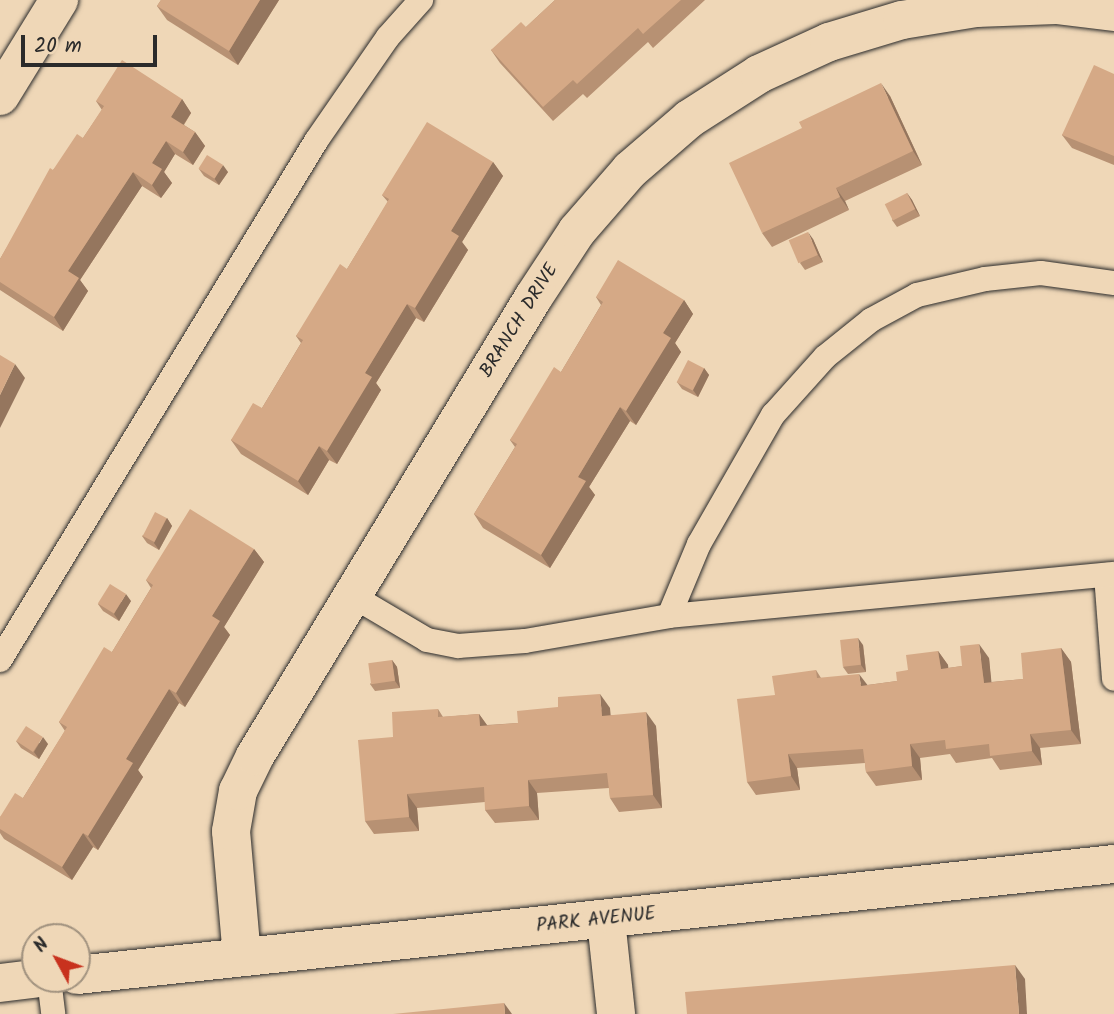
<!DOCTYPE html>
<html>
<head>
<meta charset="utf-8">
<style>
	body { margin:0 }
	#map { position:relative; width:1114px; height:1014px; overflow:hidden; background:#efd7b7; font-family:Kalam,sans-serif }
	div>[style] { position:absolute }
	.roads { filter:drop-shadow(0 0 2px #2b2b2b) drop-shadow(0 0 2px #2b2b2b) }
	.service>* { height:24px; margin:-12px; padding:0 12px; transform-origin:12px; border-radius:12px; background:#efd7b7 }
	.minor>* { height:38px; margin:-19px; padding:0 19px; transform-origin:19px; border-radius:19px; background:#efd7b7 }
	.tertiary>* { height:38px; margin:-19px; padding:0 19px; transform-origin:19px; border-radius:19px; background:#efd7b7 }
	.wall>* { inset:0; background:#b79173 }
	.shaded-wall>* { inset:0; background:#95765e }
	.building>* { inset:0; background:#d5a986; transform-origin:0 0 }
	span { translate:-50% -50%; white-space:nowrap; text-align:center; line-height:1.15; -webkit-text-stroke:7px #efd7b7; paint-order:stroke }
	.street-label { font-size:19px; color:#2b2b2b }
	.north { position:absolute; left:21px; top:923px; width:70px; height:70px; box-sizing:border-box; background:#efd7b7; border:2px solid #a1927f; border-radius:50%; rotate:311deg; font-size:19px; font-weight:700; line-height:28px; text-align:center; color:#2b2b2b }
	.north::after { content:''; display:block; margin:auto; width:24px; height:32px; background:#c8321e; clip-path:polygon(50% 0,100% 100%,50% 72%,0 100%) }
	.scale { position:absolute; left:21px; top:35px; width:136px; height:32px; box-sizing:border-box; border:4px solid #2b2b2b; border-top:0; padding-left:9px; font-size:21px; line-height:24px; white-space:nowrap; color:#2b2b2b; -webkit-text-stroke:5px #efd7b7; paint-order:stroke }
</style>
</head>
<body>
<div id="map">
	<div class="roads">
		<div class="service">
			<div style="left:1106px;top:575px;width:104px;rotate:85.6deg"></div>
			<div style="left:351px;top:595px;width:88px;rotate:30.6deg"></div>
			<div style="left:427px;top:640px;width:32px;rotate:11deg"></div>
			<div style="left:458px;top:646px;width:67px;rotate:-4.3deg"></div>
			<div style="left:525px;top:641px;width:146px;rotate:-9.8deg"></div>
			<div style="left:669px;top:616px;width:447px;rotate:-5.4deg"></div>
			<div style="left:669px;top:616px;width:78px;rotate:-67.4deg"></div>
			<div style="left:699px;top:544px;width:149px;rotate:-60.2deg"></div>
			<div style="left:773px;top:415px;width:78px;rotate:-48.1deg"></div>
			<div style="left:825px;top:357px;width:59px;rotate:-38.8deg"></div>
			<div style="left:871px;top:320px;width:52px;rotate:-28.5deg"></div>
			<div style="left:917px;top:295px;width:70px;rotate:-13.2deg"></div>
			<div style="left:985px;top:279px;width:56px;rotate:-6.1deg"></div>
			<div style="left:1041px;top:273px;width:74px;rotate:7.8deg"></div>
			<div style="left:0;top:660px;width:608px;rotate:-58.66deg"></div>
			<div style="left:316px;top:141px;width:126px;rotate:-55.3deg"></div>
			<div style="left:388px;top:37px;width:50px;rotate:-48.3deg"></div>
			<div style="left:49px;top:979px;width:35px;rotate:83deg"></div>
		</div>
		<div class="minor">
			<div style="left:0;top:96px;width:113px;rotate:-58.4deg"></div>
			<div style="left:606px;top:920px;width:95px;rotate:83.9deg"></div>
			<div style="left:242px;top:957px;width:126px;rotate:-95deg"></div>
			<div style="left:231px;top:831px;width:41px;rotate:-80.1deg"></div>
			<div style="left:238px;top:791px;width:39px;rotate:-64deg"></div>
			<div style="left:255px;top:756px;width:536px;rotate:-58.74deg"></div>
			<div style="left:533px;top:298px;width:80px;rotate:-56.7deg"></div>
			<div style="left:577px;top:231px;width:81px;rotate:-49deg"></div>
			<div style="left:630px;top:170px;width:78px;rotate:-40.8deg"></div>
			<div style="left:689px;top:119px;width:83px;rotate:-32.7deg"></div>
			<div style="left:759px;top:74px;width:77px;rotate:-24.6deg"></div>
			<div style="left:829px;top:42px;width:76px;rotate:-16.8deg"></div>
			<div style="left:902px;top:20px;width:75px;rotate:-9.2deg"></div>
			<div style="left:976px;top:8px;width:80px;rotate:-2.1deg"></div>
			<div style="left:1056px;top:5px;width:58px;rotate:6.9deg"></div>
		</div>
		<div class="tertiary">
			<div style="left:77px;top:975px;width:1043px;rotate:-6.11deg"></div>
			<div style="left:0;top:983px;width:35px;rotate:-7deg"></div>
		</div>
	</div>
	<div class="wall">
		<div style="clip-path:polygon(161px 0,279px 0,238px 65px,167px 20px,157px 6px)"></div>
		<div style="clip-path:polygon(555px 0,705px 0,653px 48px,648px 42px,587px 98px,583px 94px,553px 121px,500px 63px,491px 50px,526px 27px)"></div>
		<div style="clip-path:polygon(1114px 74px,1114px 165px,1072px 148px,1062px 135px)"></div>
		<div style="clip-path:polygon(890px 96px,922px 165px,845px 201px,849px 210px,772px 247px,762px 233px)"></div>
		<div style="clip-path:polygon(182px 99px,191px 113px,184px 125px,195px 132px,205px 146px,193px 165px,175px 154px,164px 172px,172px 183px,161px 198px,142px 186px,80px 280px,88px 291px,63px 331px,0 290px,0 259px,53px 170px,83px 138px,102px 110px,96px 101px)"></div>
		<div style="clip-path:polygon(493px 162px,503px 176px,462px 242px,468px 250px,424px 322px,416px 318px,376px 383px,381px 390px,337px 464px,329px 460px,308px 495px,241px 454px,231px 440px,262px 408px,301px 343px,296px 336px,347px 269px,388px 202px,382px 195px)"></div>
		<div style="clip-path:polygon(199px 169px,228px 172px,219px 185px,204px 176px)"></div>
		<div style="clip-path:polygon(907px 193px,912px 200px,920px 216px,897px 227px,892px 220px)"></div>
		<div style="clip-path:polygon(813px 239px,823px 262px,805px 270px,800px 263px)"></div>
		<div style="clip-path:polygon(596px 297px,684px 300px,693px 314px,675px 343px,681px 352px,636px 425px,630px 421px,589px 487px,595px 495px,550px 568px,483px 528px,474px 514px,515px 447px,510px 440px,561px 372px,601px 305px)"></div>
		<div style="clip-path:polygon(704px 368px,709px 375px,698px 397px,682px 389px,677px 382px)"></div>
		<div style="clip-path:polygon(167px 518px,172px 526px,159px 550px,147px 543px,142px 536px)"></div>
		<div style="clip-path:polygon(254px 549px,264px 562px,224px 627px,230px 635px,185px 707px,179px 703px,138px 770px,143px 777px,98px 850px,93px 847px,72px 880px,4px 839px,0 833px,0 817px,23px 798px,65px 731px,59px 722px,112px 652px,151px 588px,146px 580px)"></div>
		<div style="clip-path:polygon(131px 601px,119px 621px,103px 611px,98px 604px)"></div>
		<div style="clip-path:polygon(863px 645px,866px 672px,848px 674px,843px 667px)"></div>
		<div style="clip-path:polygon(1061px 648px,1071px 662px,1081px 744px,1040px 748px,1042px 765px,1000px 770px,992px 758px,956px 763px,950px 754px,920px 758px,922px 780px,876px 786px,866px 772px,865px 763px,797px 768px,800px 790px,756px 795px,747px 782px,775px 695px,816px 670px,821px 678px,867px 685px,897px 681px,908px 670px,938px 651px,948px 665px,948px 668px,962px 666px,989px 658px,991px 682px,1023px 679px)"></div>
		<div style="clip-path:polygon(392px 660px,397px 667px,400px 688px,375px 691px,370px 684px)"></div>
		<div style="clip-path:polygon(610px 708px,610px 715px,656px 726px,662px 808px,619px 812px,610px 798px,609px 788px,537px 793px,539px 820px,495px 823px,485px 810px,485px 802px,417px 808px,419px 831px,374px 834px,365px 821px,393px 737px,438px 709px,443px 717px,479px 714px,487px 725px,518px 723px)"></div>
		<div style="clip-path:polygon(16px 741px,48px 744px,39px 759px,21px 748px)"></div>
	</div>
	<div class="shaded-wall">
		<div style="clip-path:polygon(260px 0,279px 0,238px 65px,229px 51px)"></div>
		<div style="clip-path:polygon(881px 83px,890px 96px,922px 165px,913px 151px)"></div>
		<div style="clip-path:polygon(182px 99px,191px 113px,180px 130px,171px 117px)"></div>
		<div style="clip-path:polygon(195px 132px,205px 146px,193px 165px,183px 152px)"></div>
		<div style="clip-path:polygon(166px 141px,175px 154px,164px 172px,172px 183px,161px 198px,152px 185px,152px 163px)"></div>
		<div style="clip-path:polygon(493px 162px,503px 176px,462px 242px,468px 250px,424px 322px,415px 308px,451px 231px)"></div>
		<div style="clip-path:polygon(223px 165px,228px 172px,219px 185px,214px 178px)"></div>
		<div style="clip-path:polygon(133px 172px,142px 186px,80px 280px,88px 291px,63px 331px,54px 317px,68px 271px)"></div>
		<div style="clip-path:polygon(836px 188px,845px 201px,849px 210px,840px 197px)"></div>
		<div style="clip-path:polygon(907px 193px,912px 200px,920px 216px,915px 209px)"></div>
		<div style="clip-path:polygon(808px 232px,813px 239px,823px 262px,818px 255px)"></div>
		<div style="clip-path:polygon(684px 300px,693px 314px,675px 343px,681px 352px,636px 425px,626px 411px,663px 333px)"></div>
		<div style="clip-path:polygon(407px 304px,416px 318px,376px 383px,381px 390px,337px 464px,327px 451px,365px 373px)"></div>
		<div style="clip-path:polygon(15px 364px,25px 378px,0 428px,0 395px)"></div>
		<div style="clip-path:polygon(704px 368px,709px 375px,698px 397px,693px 390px)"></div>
		<div style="clip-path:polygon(620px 407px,630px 421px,589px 487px,595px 495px,550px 568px,541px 555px,578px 477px)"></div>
		<div style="clip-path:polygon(319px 446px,329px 460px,308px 495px,298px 481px)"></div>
		<div style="clip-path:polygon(167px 518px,172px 526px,159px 550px,154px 543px)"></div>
		<div style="clip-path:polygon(254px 549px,264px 562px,224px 627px,230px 635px,185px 707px,176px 693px,212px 616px)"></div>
		<div style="clip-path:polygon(126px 594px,131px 601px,119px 621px,114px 614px)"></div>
		<div style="clip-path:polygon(858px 638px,863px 645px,866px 672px,861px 665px)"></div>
		<div style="clip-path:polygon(979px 644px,989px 658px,993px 697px,984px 683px)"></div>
		<div style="clip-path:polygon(1061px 648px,1071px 662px,1081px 744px,1071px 730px)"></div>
		<div style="clip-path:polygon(938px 651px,948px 665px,950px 682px,941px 669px)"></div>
		<div style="clip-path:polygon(392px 660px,397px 667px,400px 688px,395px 681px)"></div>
		<div style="clip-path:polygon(859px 674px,869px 687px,861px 686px)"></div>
		<div style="clip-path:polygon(169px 689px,179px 703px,138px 770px,143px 777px,98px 850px,88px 836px,126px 759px)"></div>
		<div style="clip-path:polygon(600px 694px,610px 708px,612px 730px,602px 716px)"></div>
		<div style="clip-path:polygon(646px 712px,656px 726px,662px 808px,653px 795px)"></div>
		<div style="clip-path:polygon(479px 714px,489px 728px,480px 726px)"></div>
		<div style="clip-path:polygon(1030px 734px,1040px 748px,1042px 765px,1032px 751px)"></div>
		<div style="clip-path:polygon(43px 737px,48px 744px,39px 759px,34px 752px)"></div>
		<div style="clip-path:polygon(910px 744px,920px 758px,922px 780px,912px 766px)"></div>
		<div style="clip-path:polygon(788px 754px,797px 768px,800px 790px,791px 776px)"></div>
		<div style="clip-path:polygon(528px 780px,537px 793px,539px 820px,529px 806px)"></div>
		<div style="clip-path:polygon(407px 794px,417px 808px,419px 831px,409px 817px)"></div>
		<div style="clip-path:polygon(83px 833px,93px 847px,72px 880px,62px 867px)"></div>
		<div style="clip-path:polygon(1015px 965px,1025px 979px,1027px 1014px,1019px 1014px)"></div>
		<div style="clip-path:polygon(504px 1003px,512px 1014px,505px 1014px)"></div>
	</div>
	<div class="building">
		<div style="clip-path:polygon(161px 0,260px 0,229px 51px,157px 6px)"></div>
		<div style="clip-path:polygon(555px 0,681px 0,643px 34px,638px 28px,577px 84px,573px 80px,543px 107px,491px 50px,521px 22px,526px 27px)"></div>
		<div style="clip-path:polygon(122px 60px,182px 99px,171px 117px,195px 132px,183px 152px,166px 141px,152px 163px,162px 169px,152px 185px,133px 172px,68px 271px,79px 278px,54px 317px,0 282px,0 259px,50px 168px,53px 170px,77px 134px,83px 138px,104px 106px,96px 101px)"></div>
		<div style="clip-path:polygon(1094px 65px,1114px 74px,1114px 156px,1062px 135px)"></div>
		<div style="clip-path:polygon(881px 83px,913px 151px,836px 188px,840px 197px,762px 233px,729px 163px,802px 128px,799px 122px)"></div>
		<div style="clip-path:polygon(427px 122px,493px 162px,451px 231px,459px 236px,415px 308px,407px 304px,365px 373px,372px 377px,327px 451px,319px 446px,298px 481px,231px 440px,253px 403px,262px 408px,303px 340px,296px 336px,340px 264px,347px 269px,389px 199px,382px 195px)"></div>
		<div style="left:207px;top:155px;width:19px;height:16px;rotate:32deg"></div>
		<div style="left:907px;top:193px;width:18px;height:25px;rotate:63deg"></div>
		<div style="left:808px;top:232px;width:25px;height:21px;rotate:67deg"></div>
		<div style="clip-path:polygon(618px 260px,684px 300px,663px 333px,671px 338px,626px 411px,620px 407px,578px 477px,586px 481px,541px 555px,474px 514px,517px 444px,510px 440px,554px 367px,561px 372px,603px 302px,596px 297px)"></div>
		<div style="clip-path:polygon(0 355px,15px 364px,0 395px)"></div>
		<div style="left:688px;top:360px;width:18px;height:25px;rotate:27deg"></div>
		<div style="clip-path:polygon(190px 509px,254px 549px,212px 616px,220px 621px,176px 693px,169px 689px,126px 759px,133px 763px,88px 836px,83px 833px,62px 867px,0 829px,0 817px,15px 793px,23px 798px,67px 727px,59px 722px,104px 647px,112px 652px,153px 585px,146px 580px)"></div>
		<div style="left:155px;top:512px;width:13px;height:27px;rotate:27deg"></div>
		<div style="left:110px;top:584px;width:19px;height:23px;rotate:32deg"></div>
		<div style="left:858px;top:638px;width:27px;height:18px;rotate:84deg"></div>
		<div style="clip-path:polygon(979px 644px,984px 683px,1023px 679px,1021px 653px,1061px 648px,1071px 730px,1030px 734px,1032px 751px,990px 756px,989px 744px,946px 749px,945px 740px,910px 744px,912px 766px,866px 772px,863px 749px,788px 754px,791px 776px,747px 782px,737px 699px,775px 695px,772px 676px,816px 670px,817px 678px,859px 674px,861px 686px,897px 681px,896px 672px,908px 670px,906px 655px,938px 651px,941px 669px,962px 666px,960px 646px)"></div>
		<div style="left:392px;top:660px;width:21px;height:24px;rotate:82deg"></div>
		<div style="clip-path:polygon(600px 694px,602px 716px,646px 712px,653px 795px,610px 798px,607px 773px,528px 780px,529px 806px,485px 810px,484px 787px,407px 794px,409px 817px,365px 821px,358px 740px,393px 737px,392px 712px,438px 709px,438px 717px,479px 714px,480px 726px,518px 723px,517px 711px,558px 707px,558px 697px)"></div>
		<div style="left:26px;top:726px;width:20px;height:18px;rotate:33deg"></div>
		<div style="clip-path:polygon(1015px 965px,1019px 1014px,687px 1014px,685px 992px)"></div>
		<div style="clip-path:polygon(504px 1003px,505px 1014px,393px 1014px)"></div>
	</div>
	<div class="street-label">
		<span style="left:520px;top:321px;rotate:-58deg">BRANCH DRIVE</span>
		<span style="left:596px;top:921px;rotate:-6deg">PARK AVENUE</span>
	</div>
	<div class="north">N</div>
	<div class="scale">20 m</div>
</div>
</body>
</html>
